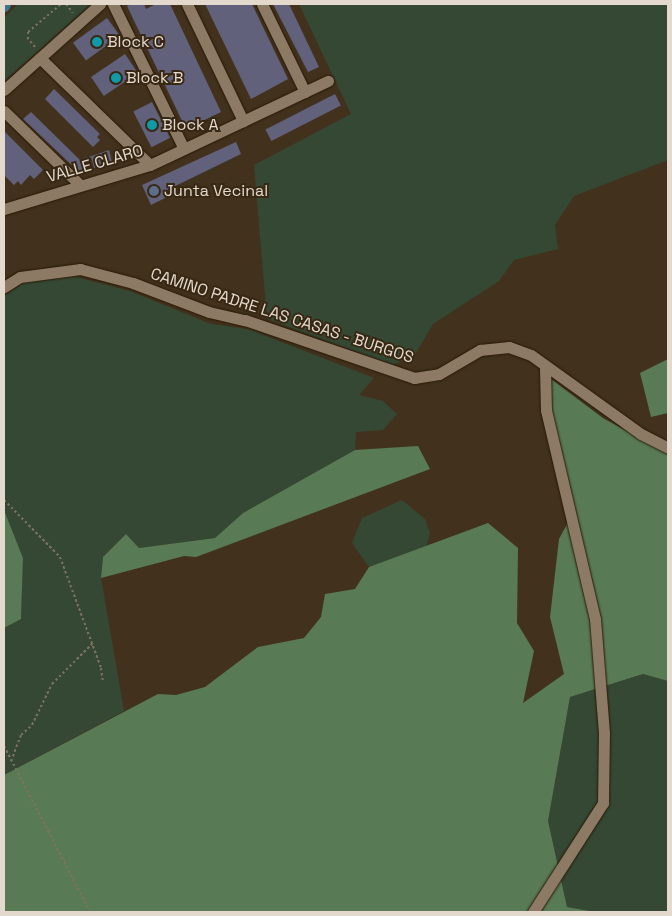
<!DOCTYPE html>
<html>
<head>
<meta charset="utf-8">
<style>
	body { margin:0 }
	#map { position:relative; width:672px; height:916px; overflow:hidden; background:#42321d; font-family:"Space Grotesk",sans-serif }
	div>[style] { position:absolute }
	.green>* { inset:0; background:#354833 }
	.forest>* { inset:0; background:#587a55 }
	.canal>* { height:11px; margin:-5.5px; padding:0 5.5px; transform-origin:5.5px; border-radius:5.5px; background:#3d758b }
	.building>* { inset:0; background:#61617b; transform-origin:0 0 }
	.path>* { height:2px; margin-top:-1px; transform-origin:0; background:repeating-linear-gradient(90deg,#7f7160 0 2.5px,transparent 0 5px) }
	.roads { filter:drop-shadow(0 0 1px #291905) drop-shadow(0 0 1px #291905) }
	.minor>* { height:11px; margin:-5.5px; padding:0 5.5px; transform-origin:5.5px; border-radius:5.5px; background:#8d7a64 }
	.dots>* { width:14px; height:14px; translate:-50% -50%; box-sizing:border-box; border:2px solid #382813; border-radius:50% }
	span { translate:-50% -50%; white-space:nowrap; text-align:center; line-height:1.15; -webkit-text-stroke:4px #382813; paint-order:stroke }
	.poi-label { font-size:16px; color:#e3d9cd }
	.left { translate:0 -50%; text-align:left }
	.street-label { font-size:16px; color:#e3d9cd }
	.frame { position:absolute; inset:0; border:5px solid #e3d9cd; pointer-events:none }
</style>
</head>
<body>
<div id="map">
	<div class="green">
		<div style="clip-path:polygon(18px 4px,91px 4px,5px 80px,4px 18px)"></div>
		<div style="clip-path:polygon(299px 4px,668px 4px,668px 160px,574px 196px,555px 225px,558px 249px,514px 260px,499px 281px,433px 324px,416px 353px,393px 365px,267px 319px,254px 165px,351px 114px)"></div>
		<div style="clip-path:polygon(69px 275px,130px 291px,211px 324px,248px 329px,374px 378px,359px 395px,383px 401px,397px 414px,383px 430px,356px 432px,355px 450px,243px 513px,215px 538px,139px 548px,126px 534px,103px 557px,101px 578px,124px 711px,4px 775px,4px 628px,21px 619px,23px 558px,4px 510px,4px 296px,23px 283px)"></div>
		<div style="clip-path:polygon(402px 500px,425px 519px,430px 533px,426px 547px,369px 567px,352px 543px,362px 518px)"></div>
		<div style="clip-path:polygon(643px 674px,668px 681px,668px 912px,595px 912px,567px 908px,548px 821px,570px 697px)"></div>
	</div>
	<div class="forest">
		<div style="clip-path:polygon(668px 359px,668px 413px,651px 417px,640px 373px)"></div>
		<div style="clip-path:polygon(551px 379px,603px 418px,668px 454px,668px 681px,643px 674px,570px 697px,548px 821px,567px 907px,595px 912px,4px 912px,4px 775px,158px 694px,176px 695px,205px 687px,258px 647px,304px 638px,321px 617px,325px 594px,355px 589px,369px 567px,488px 523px,518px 548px,517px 623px,534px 651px,523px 703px,564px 674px,550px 617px,559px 539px,566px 526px,572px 505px,550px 410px)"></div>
		<div style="clip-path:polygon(418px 446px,430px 469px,196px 557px,184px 556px,101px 578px,103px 557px,126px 534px,139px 548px,215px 538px,243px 513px,355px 450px)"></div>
		<div style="clip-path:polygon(4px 510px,23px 558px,21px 619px,4px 628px)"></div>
	</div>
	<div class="canal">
		<div style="left:4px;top:6px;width:2px;rotate:-63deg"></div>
	</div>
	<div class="building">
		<div style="clip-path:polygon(131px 4px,144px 4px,146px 9px,156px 4px,170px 4px,221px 112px,186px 129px,127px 6px)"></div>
		<div style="clip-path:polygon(205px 4px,252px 4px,288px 79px,251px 99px)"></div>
		<div style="clip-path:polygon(273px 4px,289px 4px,319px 67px,308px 72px)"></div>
		<div style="left:107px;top:18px;width:22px;height:42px;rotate:54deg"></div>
		<div style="left:125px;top:54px;width:23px;height:41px;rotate:56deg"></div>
		<div style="clip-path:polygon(54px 89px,100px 134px,97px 137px,100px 140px,93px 147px,45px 99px)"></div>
		<div style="left:335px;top:94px;width:13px;height:78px;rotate:63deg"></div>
		<div style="left:152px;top:102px;width:40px;height:21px;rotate:63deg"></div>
		<div style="clip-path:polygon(31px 112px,80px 160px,109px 150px,112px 162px,94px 168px,91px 157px,81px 174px,23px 119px)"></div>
		<div style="clip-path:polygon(4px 131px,43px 170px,34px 179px,30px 175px,21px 185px,18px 181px,14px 185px,4px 175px)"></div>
		<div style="clip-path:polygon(236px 142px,241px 154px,163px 192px,165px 198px,151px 205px,142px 185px)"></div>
	</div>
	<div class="path">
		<div style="left:66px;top:4px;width:11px;rotate:52deg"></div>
		<div style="left:35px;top:47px;width:11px;rotate:-131deg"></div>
		<div style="left:28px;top:39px;width:7px;rotate:-90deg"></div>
		<div style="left:28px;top:32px;width:43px;rotate:-40.3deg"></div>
		<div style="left:4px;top:500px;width:80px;rotate:45.5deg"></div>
		<div style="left:60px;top:557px;width:118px;rotate:69.7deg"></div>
		<div style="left:101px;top:668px;width:14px;rotate:82deg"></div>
		<div style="left:4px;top:746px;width:187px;rotate:62.6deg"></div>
		<div style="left:11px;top:761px;width:28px;rotate:-69deg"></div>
		<div style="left:21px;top:735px;width:15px;rotate:-42deg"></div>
		<div style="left:32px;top:725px;width:46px;rotate:-64deg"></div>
		<div style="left:52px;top:684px;width:57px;rotate:-45deg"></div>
	</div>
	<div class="roads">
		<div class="minor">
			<div style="left:113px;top:4px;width:161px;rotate:63.9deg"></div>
			<div style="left:187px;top:4px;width:130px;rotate:64.4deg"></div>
			<div style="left:262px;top:4px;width:98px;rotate:64deg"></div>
			<div style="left:40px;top:58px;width:153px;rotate:44.2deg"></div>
			<div style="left:4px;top:90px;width:129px;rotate:-41.9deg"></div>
			<div style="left:4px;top:111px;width:106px;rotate:44.2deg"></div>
			<div style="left:4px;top:209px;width:152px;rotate:-16.8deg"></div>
			<div style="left:150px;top:165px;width:197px;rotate:-25.3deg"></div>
			<div style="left:4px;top:287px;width:19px;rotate:-32deg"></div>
			<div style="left:20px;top:277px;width:61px;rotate:-7.6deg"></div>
			<div style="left:80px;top:269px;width:55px;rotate:14.8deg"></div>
			<div style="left:133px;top:283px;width:81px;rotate:20.9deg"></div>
			<div style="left:209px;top:312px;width:37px;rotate:13deg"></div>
			<div style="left:245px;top:320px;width:179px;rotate:18.9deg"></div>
			<div style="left:414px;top:378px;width:25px;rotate:-9deg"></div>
			<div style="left:439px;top:374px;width:48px;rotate:-30.3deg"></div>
			<div style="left:480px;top:350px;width:29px;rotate:-6deg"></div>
			<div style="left:509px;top:347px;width:23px;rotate:20deg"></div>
			<div style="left:531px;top:355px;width:135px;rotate:35.7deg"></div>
			<div style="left:641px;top:434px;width:30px;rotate:27deg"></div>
			<div style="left:533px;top:912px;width:130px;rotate:-57.3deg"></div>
			<div style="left:603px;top:803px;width:70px;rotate:-89.2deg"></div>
			<div style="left:604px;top:733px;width:114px;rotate:-94.5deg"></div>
			<div style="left:595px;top:619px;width:215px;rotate:-103.2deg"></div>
			<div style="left:546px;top:410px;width:42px;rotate:-91.4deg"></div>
		</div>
	</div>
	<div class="dots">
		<div style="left:97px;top:42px;background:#0f9aa8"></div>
		<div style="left:116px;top:78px;background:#0f9aa8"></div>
		<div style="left:152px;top:125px;background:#0f9aa8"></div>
		<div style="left:154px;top:191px;background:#5c6f8a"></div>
	</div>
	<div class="poi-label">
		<span class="left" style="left:107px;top:42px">Block C</span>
		<span class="left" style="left:126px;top:78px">Block B</span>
		<span class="left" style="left:162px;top:125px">Block A</span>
		<span class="left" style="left:164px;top:191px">Junta Vecinal</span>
	</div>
	<div class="street-label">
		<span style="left:95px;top:164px;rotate:-16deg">VALLE CLARO</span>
		<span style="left:282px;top:316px;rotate:18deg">CAMINO PADRE LAS CASAS - BURGOS</span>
	</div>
	<div class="frame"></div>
</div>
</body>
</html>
